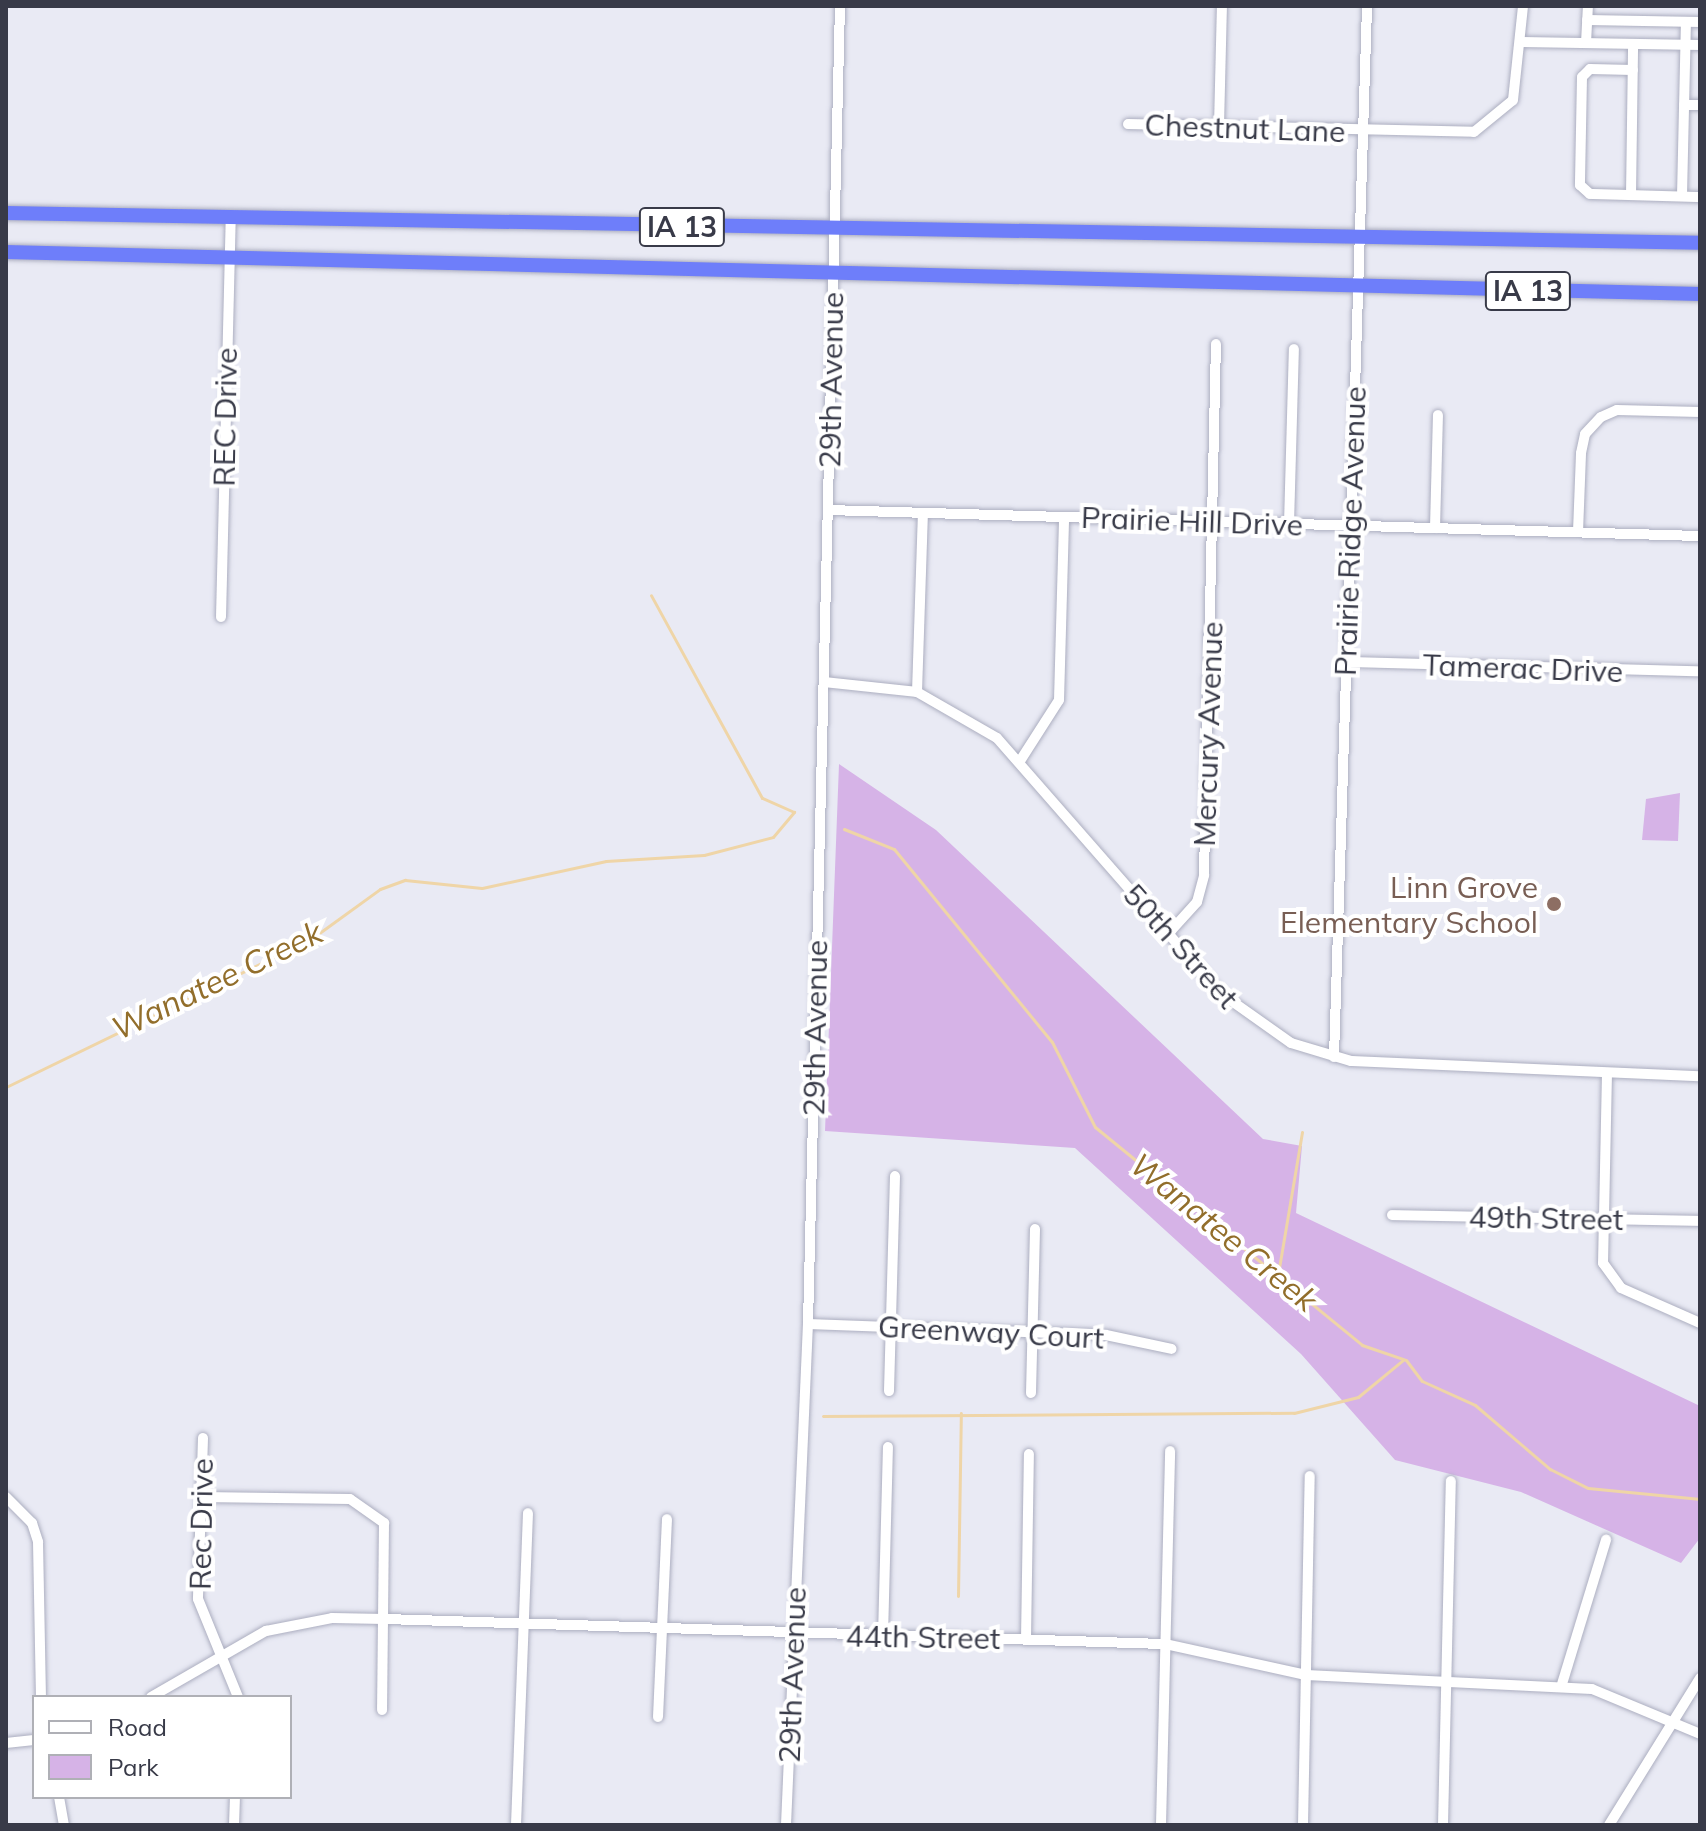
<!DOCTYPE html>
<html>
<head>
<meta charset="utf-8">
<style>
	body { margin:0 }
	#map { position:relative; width:1706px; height:1831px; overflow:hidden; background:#e9eaf4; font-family:Mulish,sans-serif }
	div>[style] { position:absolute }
	.green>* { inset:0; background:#d6b3e7 }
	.stream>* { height:3px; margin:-1.5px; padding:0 1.5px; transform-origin:1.5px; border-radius:1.5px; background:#efd5a7 }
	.roads { filter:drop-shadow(0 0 2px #acaec0) drop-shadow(0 0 2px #acaec0) }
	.minor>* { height:10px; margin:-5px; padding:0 5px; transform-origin:5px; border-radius:5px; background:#fff }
	.highway>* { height:14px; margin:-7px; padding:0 7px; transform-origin:7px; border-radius:7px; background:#6e7efa }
	.dots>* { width:22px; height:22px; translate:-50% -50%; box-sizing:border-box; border:4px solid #fff; border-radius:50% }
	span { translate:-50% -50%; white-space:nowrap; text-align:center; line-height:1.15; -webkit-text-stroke:8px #fff; paint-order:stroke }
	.shield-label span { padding:2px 6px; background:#fff; border:2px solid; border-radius:6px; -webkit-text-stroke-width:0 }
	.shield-label { font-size:28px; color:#383a48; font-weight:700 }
	.street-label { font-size:30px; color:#383a48 }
	.education-label { font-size:30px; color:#785e54 }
	.right { translate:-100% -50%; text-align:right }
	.water-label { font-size:32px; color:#926e2b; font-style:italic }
	.frame { position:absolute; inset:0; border:8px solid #383a48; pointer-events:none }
	.legend { position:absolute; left:32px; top:1695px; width:260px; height:104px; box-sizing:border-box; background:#fff; border:2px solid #afb0b6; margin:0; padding:10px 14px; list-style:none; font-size:24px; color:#383a48 }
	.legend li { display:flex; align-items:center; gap:16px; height:40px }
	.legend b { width:40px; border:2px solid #afb0b6 }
</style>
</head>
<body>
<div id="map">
	<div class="green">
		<div style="clip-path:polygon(839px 764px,936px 830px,1263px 1139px,1302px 1146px,1296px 1213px,1700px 1406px,1700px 1538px,1681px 1563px,1521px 1492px,1395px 1460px,1301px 1354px,1075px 1148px,825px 1131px)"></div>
		<div style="clip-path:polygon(1680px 793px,1678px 841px,1642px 840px,1646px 799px)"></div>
	</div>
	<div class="stream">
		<div style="left:844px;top:829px;width:54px;rotate:21.8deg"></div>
		<div style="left:894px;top:849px;width:249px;rotate:50.7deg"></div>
		<div style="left:1052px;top:1042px;width:95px;rotate:63.2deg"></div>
		<div style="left:1095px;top:1127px;width:345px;rotate:39.2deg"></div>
		<div style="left:1362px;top:1345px;width:46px;rotate:18.8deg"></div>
		<div style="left:1406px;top:1360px;width:26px;rotate:53deg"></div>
		<div style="left:1422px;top:1381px;width:58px;rotate:24.4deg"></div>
		<div style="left:1475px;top:1405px;width:99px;rotate:40.5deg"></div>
		<div style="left:1550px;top:1469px;width:42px;rotate:26.6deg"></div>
		<div style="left:1588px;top:1488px;width:113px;rotate:5.6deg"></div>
		<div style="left:6px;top:1087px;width:339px;rotate:-25.9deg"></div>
		<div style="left:311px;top:939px;width:85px;rotate:-35.9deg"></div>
		<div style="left:380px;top:889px;width:27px;rotate:-20deg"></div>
		<div style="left:405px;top:880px;width:77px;rotate:5.9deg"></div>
		<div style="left:482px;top:888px;width:127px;rotate:-12.3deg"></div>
		<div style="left:606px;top:861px;width:98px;rotate:-3.5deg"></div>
		<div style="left:704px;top:855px;width:71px;rotate:-14.6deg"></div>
		<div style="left:773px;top:837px;width:33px;rotate:-50deg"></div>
		<div style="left:794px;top:812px;width:35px;rotate:-156deg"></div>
		<div style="left:762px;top:798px;width:231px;rotate:-118.7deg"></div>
		<div style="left:1278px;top:1274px;width:144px;rotate:-80.4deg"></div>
		<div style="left:823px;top:1416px;width:471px;rotate:-0.4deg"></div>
		<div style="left:1294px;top:1413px;width:66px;rotate:-14deg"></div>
		<div style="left:1358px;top:1397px;width:58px;rotate:-39.4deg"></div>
		<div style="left:958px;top:1596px;width:183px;rotate:-89.1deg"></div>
	</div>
	<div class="roads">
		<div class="minor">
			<div style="left:1587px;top:20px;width:113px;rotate:1deg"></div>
			<div style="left:1522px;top:42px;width:178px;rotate:1deg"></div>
			<div style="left:1586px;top:43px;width:37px;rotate:-87deg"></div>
			<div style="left:1633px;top:70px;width:43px;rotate:-178.7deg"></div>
			<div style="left:1590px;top:69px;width:11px;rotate:135deg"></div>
			<div style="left:1582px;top:77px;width:108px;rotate:91.1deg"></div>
			<div style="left:1580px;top:185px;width:13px;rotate:42deg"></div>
			<div style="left:1590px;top:194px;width:110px;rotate:1.6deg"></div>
			<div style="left:1684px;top:105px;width:16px"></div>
			<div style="left:1128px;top:124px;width:346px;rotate:1.3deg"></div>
			<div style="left:1474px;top:132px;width:50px;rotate:-39.4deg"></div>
			<div style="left:1513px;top:100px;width:95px;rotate:-83.9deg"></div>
			<div style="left:1219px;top:126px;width:120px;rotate:-88.6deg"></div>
			<div style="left:1631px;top:195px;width:151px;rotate:-89.2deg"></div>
			<div style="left:1682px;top:196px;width:174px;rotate:-88.7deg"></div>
			<div style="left:828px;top:510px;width:872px;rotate:1.71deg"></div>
			<div style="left:1289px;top:524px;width:175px;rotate:-88.4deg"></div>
			<div style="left:1435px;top:528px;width:113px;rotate:-88.5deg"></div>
			<div style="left:1578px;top:532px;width:79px;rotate:-87.8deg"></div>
			<div style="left:1581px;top:453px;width:19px;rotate:-78deg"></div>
			<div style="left:1585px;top:434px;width:23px;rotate:-47deg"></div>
			<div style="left:1601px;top:417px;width:17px;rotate:-24deg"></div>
			<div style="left:1617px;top:410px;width:83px;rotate:1.4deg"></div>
			<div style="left:221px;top:617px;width:400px;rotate:-88.6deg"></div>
			<div style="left:1346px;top:662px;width:354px;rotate:1.5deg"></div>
			<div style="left:824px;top:682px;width:94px;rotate:6.1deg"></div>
			<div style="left:917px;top:692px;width:92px;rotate:29.9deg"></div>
			<div style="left:997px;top:738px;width:337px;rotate:48.8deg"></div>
			<div style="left:1219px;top:992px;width:88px;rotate:35.3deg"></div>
			<div style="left:1291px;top:1043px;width:63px;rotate:16.7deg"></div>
			<div style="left:1351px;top:1061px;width:349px;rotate:2.5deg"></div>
			<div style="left:917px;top:692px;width:179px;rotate:-88.1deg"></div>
			<div style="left:1020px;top:761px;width:72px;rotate:-57.4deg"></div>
			<div style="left:1059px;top:700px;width:183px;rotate:-88.4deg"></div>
			<div style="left:1168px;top:934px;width:43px;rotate:-47.8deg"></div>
			<div style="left:1197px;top:902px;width:28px;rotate:-75deg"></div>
			<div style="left:1204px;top:875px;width:531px;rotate:-88.71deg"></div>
			<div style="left:1334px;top:1057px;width:1052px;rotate:-88.2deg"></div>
			<div style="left:1607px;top:1073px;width:190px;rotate:91.2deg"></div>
			<div style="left:1603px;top:1263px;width:31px;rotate:54deg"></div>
			<div style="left:1621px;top:1288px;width:86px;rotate:23.9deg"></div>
			<div style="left:1392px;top:1215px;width:308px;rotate:1.1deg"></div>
			<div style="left:808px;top:1324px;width:298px;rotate:2.1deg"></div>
			<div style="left:1106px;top:1335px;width:67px;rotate:12deg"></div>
			<div style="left:889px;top:1391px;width:215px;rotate:-88.4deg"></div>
			<div style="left:1031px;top:1393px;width:164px;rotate:-88.6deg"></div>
			<div style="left:203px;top:1438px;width:161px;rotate:91.8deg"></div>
			<div style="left:198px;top:1599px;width:106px;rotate:67.8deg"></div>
			<div style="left:6px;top:1497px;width:37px;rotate:45deg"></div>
			<div style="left:32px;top:1523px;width:20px;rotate:72deg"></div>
			<div style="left:38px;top:1542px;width:155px;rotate:88.9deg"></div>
			<div style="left:201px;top:1497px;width:149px;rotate:0.8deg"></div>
			<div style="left:350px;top:1499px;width:42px;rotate:35.2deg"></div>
			<div style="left:384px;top:1523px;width:187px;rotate:90.6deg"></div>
			<div style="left:883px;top:1636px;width:189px;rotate:-88.5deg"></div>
			<div style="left:1026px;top:1639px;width:185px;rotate:-89.1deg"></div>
			<div style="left:1562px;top:1684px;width:151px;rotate:-73deg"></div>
			<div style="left:151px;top:1697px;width:133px;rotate:-29.9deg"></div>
			<div style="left:266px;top:1631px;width:67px;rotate:-11.1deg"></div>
			<div style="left:332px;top:1618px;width:53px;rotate:1.1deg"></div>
			<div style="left:385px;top:1619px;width:780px;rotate:1.84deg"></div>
			<div style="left:1165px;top:1644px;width:144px;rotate:12.4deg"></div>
			<div style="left:1306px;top:1675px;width:286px;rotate:2.8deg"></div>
			<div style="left:1592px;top:1689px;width:117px;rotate:22.6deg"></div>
			<div style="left:658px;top:1717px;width:198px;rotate:-87.4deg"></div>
			<div style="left:6px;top:1743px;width:28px;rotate:-6deg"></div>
			<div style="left:59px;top:1797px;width:28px;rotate:80deg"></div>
			<div style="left:234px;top:1825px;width:28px;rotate:-88deg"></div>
			<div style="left:516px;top:1825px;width:312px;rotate:-87.8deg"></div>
			<div style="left:786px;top:1825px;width:501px;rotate:-87.49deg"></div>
			<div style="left:808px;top:1324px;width:1318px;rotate:-88.61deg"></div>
			<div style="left:1161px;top:1825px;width:374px;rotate:-88.6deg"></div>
			<div style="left:1303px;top:1825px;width:349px;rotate:-88.9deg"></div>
			<div style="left:1443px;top:1825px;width:344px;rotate:-88.7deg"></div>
			<div style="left:1609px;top:1825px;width:173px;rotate:-58.2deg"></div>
		</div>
		<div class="highway">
			<div style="left:6px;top:213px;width:1694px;rotate:1.01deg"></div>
			<div style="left:6px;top:252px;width:1695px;rotate:1.42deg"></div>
		</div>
	</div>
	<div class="dots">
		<div style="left:1554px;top:904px;background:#8d6e63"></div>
	</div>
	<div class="shield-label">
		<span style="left:682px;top:227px">IA 13</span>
		<span style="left:1528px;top:291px">IA 13</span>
	</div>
	<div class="street-label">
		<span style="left:1245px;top:128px;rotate:2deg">Chestnut Lane</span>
		<span style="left:831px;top:380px;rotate:-89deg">29th Avenue</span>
		<span style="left:225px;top:417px;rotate:-89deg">REC Drive</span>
		<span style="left:1192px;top:521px;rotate:2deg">Prairie Hill Drive</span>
		<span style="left:1350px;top:531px;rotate:-88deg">Prairie Ridge Avenue</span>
		<span style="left:1523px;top:668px;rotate:2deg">Tamerac Drive</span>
		<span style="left:1208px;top:734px;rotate:-88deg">Mercury Avenue</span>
		<span style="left:1181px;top:946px;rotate:48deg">50th Street</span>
		<span style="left:815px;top:1028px;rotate:-89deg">29th Avenue</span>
		<span style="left:1546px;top:1218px;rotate:1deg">49th Street</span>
		<span style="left:991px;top:1332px;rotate:3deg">Greenway Court</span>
		<span style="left:201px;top:1524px;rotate:-89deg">Rec Drive</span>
		<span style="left:923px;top:1637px;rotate:1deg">44th Street</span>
		<span style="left:792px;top:1675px;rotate:-88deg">29th Avenue</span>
	</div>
	<div class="education-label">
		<span class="right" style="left:1538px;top:904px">Linn Grove<br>Elementary School</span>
	</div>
	<div class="water-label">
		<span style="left:217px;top:980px;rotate:-26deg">Wanatee Creek</span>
		<span style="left:1224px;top:1232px;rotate:39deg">Wanatee Creek</span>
	</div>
	<div class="frame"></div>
	<ul class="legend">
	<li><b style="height:10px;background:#fff"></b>Road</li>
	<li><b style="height:22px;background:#d6b3e7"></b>Park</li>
	</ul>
</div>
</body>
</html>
